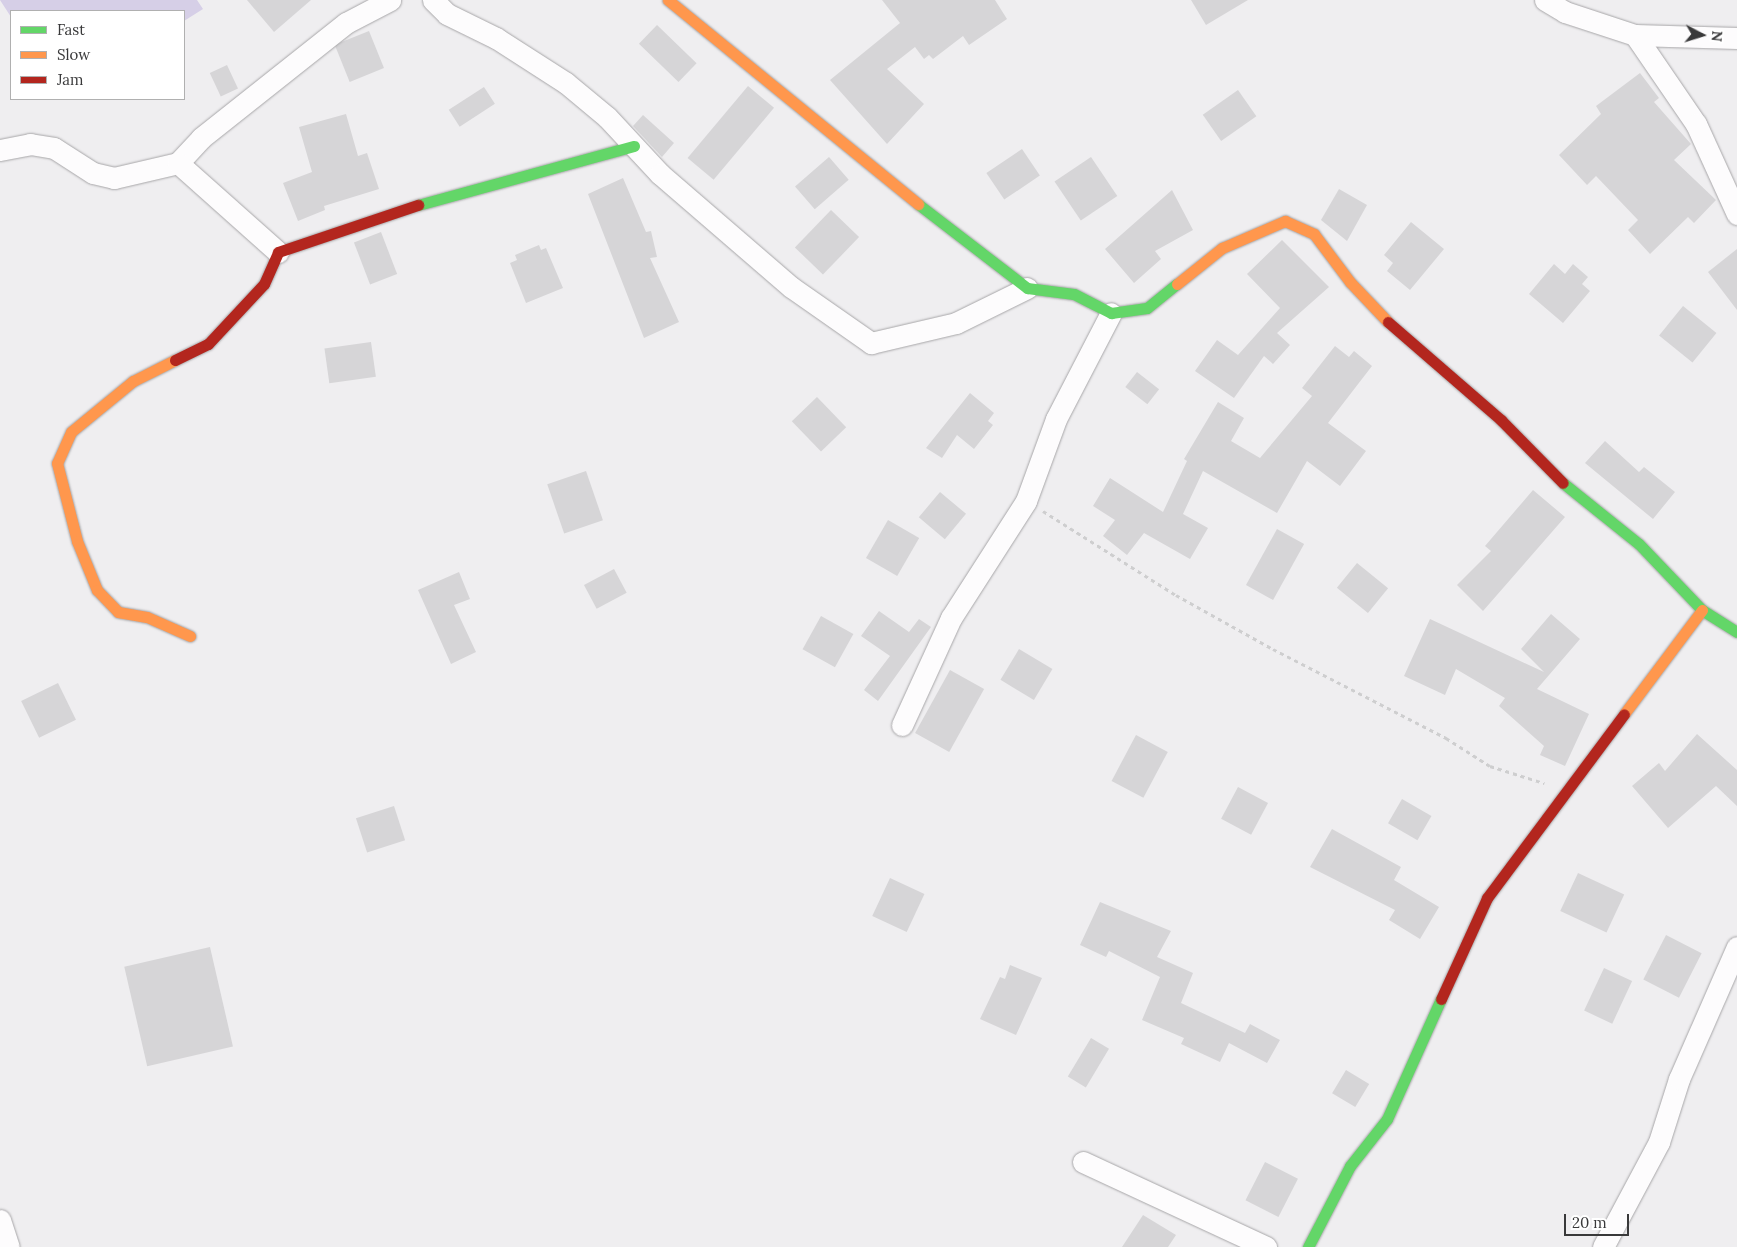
<!DOCTYPE html>
<html>
<head>
<meta charset="utf-8">
<style>
	body { margin:0 }
	#map { position:relative; width:1737px; height:1247px; overflow:hidden; background:#efeef0; font-family:Lora,serif }
	div>[style] { position:absolute }
	.green>* { inset:0; background:#d6cfe7 }
	.building>* { inset:0; background:#d6d5d7; transform-origin:0 0 }
	.path>* { height:3px; margin-top:-1.5px; transform-origin:0; background:repeating-linear-gradient(90deg,#cececf 0 4px,transparent 0 8px) }
	.roads { filter:drop-shadow(0 0 1px #a7a6a8) drop-shadow(0 0 1px #a7a6a8) }
	.street>* { height:21px; margin:-10.5px; padding:0 10.5px; transform-origin:10.5px; border-radius:10.5px; background:#fdfcfd }
	.fast>* { height:11px; margin:-5.5px; padding:0 5.5px; transform-origin:5.5px; border-radius:5.5px; background:#63d668 }
	.slow>* { height:11px; margin:-5.5px; padding:0 5.5px; transform-origin:5.5px; border-radius:5.5px; background:#ff974d }
	.jam>* { height:11px; margin:-5.5px; padding:0 5.5px; transform-origin:5.5px; border-radius:5.5px; background:#b3261e }
	span { translate:-50% -50%; white-space:nowrap; text-align:center; line-height:1.15; -webkit-text-stroke:4.5px #fff; paint-order:stroke }
	.legend { position:absolute; left:10px; top:10px; width:175px; height:90px; box-sizing:border-box; background:#fff; border:1px solid #b0b0b0; margin:0; padding:6px 9px; list-style:none; font-size:15px; color:#39393a }
	.legend li { display:flex; align-items:center; gap:10px; height:25px }
	.legend b { width:25px; border:1px solid #b0b0b0 }
	.north { position:absolute; left:1677px; top:10px; width:50px; height:50px; -webkit-text-stroke:4px #fff; paint-order:stroke; rotate:95deg; font-size:14px; font-weight:700; line-height:20px; text-align:center; color:#39393a }
	.north::after { content:''; display:block; margin:auto; width:18px; height:22px; background:#39393a; clip-path:polygon(50% 0,100% 100%,50% 72%,0 100%) }
	.scale { position:absolute; left:1564px; top:1214px; width:65px; height:22px; box-sizing:border-box; border:2px solid #39393a; border-top:0; padding-left:6px; font-size:15px; line-height:18px; white-space:nowrap; color:#39393a; -webkit-text-stroke:4px #fff; paint-order:stroke }
</style>
</head>
<body>
<div id="map">
	<div class="green">
		<div style="clip-path:polygon(0 0,197px 0,203px 9px,184px 21px,184px 11px,11px 11px,11px 17px)"></div>
	</div>
	<div class="building">
		<div style="clip-path:polygon(247px 0,311px 0,274px 32px)"></div>
		<div style="clip-path:polygon(882px 0,995px 0,1007px 19px,969px 45px,963px 36px,933px 59px,929px 55px,924px 59px,915px 47px,887px 69px,924px 104px,887px 144px,830px 80px,900px 23px)"></div>
		<div style="clip-path:polygon(1191px 0,1248px 0,1206px 25px)"></div>
		<div style="left:657px;top:25px;width:55px;height:26px;rotate:44deg"></div>
		<div style="left:369px;top:31px;width:40px;height:37px;rotate:68deg"></div>
		<div style="left:227px;top:65px;width:26px;height:19px;rotate:65deg"></div>
		<div style="clip-path:polygon(1640px 73px,1659px 98px,1654px 102px,1691px 144px,1674px 160px,1716px 200px,1694px 223px,1688px 217px,1650px 254px,1628px 230px,1638px 220px,1596px 176px,1587px 185px,1559px 155px,1601px 114px,1596px 106px)"></div>
		<div style="left:748px;top:86px;width:34px;height:94px;rotate:40deg"></div>
		<div style="left:484px;top:87px;width:20px;height:42px;rotate:57deg"></div>
		<div style="left:1238px;top:90px;width:32px;height:43px;rotate:55deg"></div>
		<div style="clip-path:polygon(346px 114px,358px 156px,367px 153px,379px 189px,324px 206px,325px 210px,298px 221px,283px 183px,312px 172px,299px 127px)"></div>
		<div style="clip-path:polygon(643px 115px,674px 143px,662px 157px,633px 126px)"></div>
		<div style="left:1022px;top:149px;width:32px;height:43px;rotate:56deg"></div>
		<div style="left:829px;top:157px;width:30px;height:45px;rotate:49deg"></div>
		<div style="left:1091px;top:157px;width:47px;height:44px;rotate:56deg"></div>
		<div style="clip-path:polygon(623px 178px,646px 232px,651px 231px,657px 257px,650px 258px,679px 322px,644px 338px,588px 194px)"></div>
		<div style="clip-path:polygon(1339px 189px,1367px 205px,1347px 241px,1321px 220px)"></div>
		<div style="clip-path:polygon(1172px 190px,1193px 230px,1155px 251px,1161px 259px,1134px 283px,1105px 249px)"></div>
		<div style="left:831px;top:210px;width:39px;height:52px;rotate:44deg"></div>
		<div style="clip-path:polygon(1411px 222px,1444px 249px,1410px 290px,1387px 271px,1393px 263px,1384px 255px)"></div>
		<div style="left:381px;top:232px;width:45px;height:29px;rotate:69deg"></div>
		<div style="clip-path:polygon(1282px 240px,1329px 287px,1277px 333px,1290px 345px,1273px 364px,1264px 356px,1234px 398px,1195px 371px,1217px 340px,1238px 355px,1280px 308px,1247px 274px)"></div>
		<div style="clip-path:polygon(539px 245px,541px 250px,546px 248px,563px 288px,526px 303px,510px 263px,517px 260px,515px 255px)"></div>
		<div style="clip-path:polygon(1737px 249px,1737px 310px,1708px 272px)"></div>
		<div style="clip-path:polygon(1554px 264px,1565px 274px,1573px 264px,1588px 277px,1582px 284px,1590px 291px,1563px 323px,1529px 294px)"></div>
		<div style="left:1683px;top:306px;width:43px;height:38px;rotate:39deg"></div>
		<div style="left:371px;top:342px;width:35px;height:47px;rotate:82deg"></div>
		<div style="clip-path:polygon(1335px 346px,1349px 357px,1354px 351px,1372px 366px,1328px 423px,1366px 451px,1340px 486px,1307px 461px,1277px 513px,1203px 471px,1183px 514px,1208px 528px,1190px 559px,1144px 533px,1127px 555px,1103px 536px,1115px 520px,1093px 506px,1110px 478px,1163px 512px,1187px 461px,1184px 459px,1218px 402px,1244px 418px,1231px 441px,1260px 458px,1312px 396px,1302px 388px)"></div>
		<div style="left:1137px;top:372px;width:28px;height:19px;rotate:38deg"></div>
		<div style="clip-path:polygon(970px 393px,994px 413px,988px 421px,993px 425px,974px 449px,957px 435px,942px 458px,926px 448px)"></div>
		<div style="left:817px;top:397px;width:42px;height:35px;rotate:46deg"></div>
		<div style="clip-path:polygon(1605px 441px,1639px 472px,1644px 467px,1675px 492px,1653px 519px,1585px 463px)"></div>
		<div style="left:586px;top:471px;width:52px;height:41px;rotate:71deg"></div>
		<div style="clip-path:polygon(1533px 490px,1565px 517px,1483px 611px,1457px 585px,1491px 551px,1485px 546px)"></div>
		<div style="left:940px;top:492px;width:34px;height:33px;rotate:40deg"></div>
		<div style="left:888px;top:520px;width:36px;height:44px;rotate:30deg"></div>
		<div style="left:1277px;top:529px;width:31px;height:64px;rotate:29deg"></div>
		<div style="left:1357px;top:563px;width:40px;height:32px;rotate:39deg"></div>
		<div style="left:614px;top:569px;width:27px;height:34px;rotate:62deg"></div>
		<div style="clip-path:polygon(459px 572px,470px 599px,454px 605px,476px 652px,451px 664px,418px 590px)"></div>
		<div style="clip-path:polygon(879px 611px,909px 632px,919px 619px,931px 627px,878px 701px,864px 690px,890px 656px,861px 636px)"></div>
		<div style="clip-path:polygon(1551px 614px,1580px 639px,1537px 689px,1589px 714px,1565px 766px,1540px 755px,1544px 746px,1499px 706px,1505px 698px,1456px 669px,1445px 695px,1404px 676px,1430px 619px,1544px 672px,1521px 649px)"></div>
		<div style="left:821px;top:616px;width:37px;height:38px;rotate:29deg"></div>
		<div style="left:1019px;top:649px;width:39px;height:36px;rotate:31deg"></div>
		<div style="left:950px;top:670px;width:39px;height:72px;rotate:29deg"></div>
		<div style="left:58px;top:683px;width:41px;height:41px;rotate:64deg"></div>
		<div style="clip-path:polygon(1697px 734px,1737px 770px,1737px 806px,1716px 786px,1668px 828px,1632px 786px,1659px 763px,1665px 771px)"></div>
		<div style="left:1136px;top:735px;width:36px;height:52px;rotate:28deg"></div>
		<div style="left:1238px;top:787px;width:34px;height:36px;rotate:28deg"></div>
		<div style="left:1402px;top:799px;width:34px;height:28px;rotate:30deg"></div>
		<div style="left:394px;top:806px;width:36px;height:40px;rotate:72deg"></div>
		<div style="clip-path:polygon(1332px 829px,1401px 867px,1394px 880px,1439px 907px,1420px 939px,1389px 920px,1395px 910px,1310px 867px)"></div>
		<div style="left:1578px;top:873px;width:51px;height:42px;rotate:25deg"></div>
		<div style="left:890px;top:878px;width:38px;height:42px;rotate:25deg"></div>
		<div style="clip-path:polygon(1100px 902px,1171px 931px,1157px 957px,1193px 973px,1181px 1003px,1245px 1033px,1250px 1024px,1280px 1040px,1267px 1063px,1229px 1043px,1220px 1062px,1181px 1044px,1184px 1038px,1142px 1020px,1160px 977px,1109px 951px,1106px 957px,1080px 945px)"></div>
		<div style="left:1666px;top:935px;width:40px;height:50px;rotate:27deg"></div>
		<div style="left:210px;top:947px;width:102px;height:88px;rotate:77deg"></div>
		<div style="clip-path:polygon(1010px 965px,1042px 978px,1016px 1035px,980px 1019px,1000px 977px,1005px 979px)"></div>
		<div style="left:1604px;top:968px;width:31px;height:47px;rotate:25deg"></div>
		<div style="left:1091px;top:1038px;width:21px;height:45px;rotate:31deg"></div>
		<div style="left:1346px;top:1070px;width:27px;height:27px;rotate:31deg"></div>
		<div style="left:1265px;top:1162px;width:37px;height:43px;rotate:27deg"></div>
		<div style="clip-path:polygon(1143px 1215px,1176px 1235px,1168px 1247px,1122px 1247px)"></div>
	</div>
	<div class="path">
		<div style="left:1043px;top:511px;width:157px;rotate:32.3deg"></div>
		<div style="left:1176px;top:595px;width:111px;rotate:29.1deg"></div>
		<div style="left:1273px;top:649px;width:195px;rotate:27.2deg"></div>
		<div style="left:1446px;top:738px;width:52px;rotate:32.5deg"></div>
		<div style="left:1490px;top:766px;width:57px;rotate:17.5deg"></div>
	</div>
	<div class="roads">
		<div class="street">
			<div style="left:433px;top:0;width:20px;rotate:45deg"></div>
			<div style="left:447px;top:14px;width:55px;rotate:26.1deg"></div>
			<div style="left:496px;top:38px;width:83px;rotate:32.7deg"></div>
			<div style="left:566px;top:83px;width:53px;rotate:39.7deg"></div>
			<div style="left:607px;top:117px;width:78px;rotate:47.1deg"></div>
			<div style="left:660px;top:174px;width:173px;rotate:40.8deg"></div>
			<div style="left:791px;top:287px;width:98px;rotate:35deg"></div>
			<div style="left:871px;top:343px;width:87px;rotate:-13.2deg"></div>
			<div style="left:956px;top:323px;width:79px;rotate:-26.2deg"></div>
			<div style="left:1545px;top:0;width:23px;rotate:31deg"></div>
			<div style="left:1565px;top:12px;width:74px;rotate:18.2deg"></div>
			<div style="left:1635px;top:35px;width:102px;rotate:1.7deg"></div>
			<div style="left:1635px;top:35px;width:108px;rotate:55.6deg"></div>
			<div style="left:1696px;top:124px;width:99px;rotate:65.5deg"></div>
			<div style="left:0;top:150px;width:31px;rotate:-11deg"></div>
			<div style="left:30px;top:144px;width:24px;rotate:9deg"></div>
			<div style="left:54px;top:148px;width:46px;rotate:32.7deg"></div>
			<div style="left:93px;top:173px;width:22px;rotate:13deg"></div>
			<div style="left:114px;top:178px;width:66px;rotate:-13.2deg"></div>
			<div style="left:178px;top:163px;width:34px;rotate:-47deg"></div>
			<div style="left:201px;top:138px;width:185px;rotate:-38.4deg"></div>
			<div style="left:346px;top:23px;width:50px;rotate:-27.6deg"></div>
			<div style="left:178px;top:163px;width:134px;rotate:41.7deg"></div>
			<div style="left:902px;top:725px;width:118px;rotate:-65.4deg"></div>
			<div style="left:951px;top:618px;width:139px;rotate:-57.3deg"></div>
			<div style="left:1026px;top:501px;width:87px;rotate:-69.9deg"></div>
			<div style="left:1056px;top:419px;width:119px;rotate:-62.6deg"></div>
			<div style="left:1083px;top:1162px;width:202px;rotate:24.9deg"></div>
			<div style="left:0;top:1220px;width:28px;rotate:72deg"></div>
			<div style="left:1603px;top:1247px;width:119px;rotate:-61.9deg"></div>
			<div style="left:1659px;top:1142px;width:66px;rotate:-72.4deg"></div>
			<div style="left:1679px;top:1079px;width:144px;rotate:-66.3deg"></div>
		</div>
		<div class="fast">
			<div style="left:918px;top:204px;width:138px;rotate:37.6deg"></div>
			<div style="left:1027px;top:288px;width:47px;rotate:7.3deg"></div>
			<div style="left:1074px;top:294px;width:42px;rotate:27.2deg"></div>
			<div style="left:1111px;top:313px;width:36px;rotate:-8deg"></div>
			<div style="left:1147px;top:308px;width:38px;rotate:-39deg"></div>
			<div style="left:418px;top:205px;width:224px;rotate:-15.3deg"></div>
			<div style="left:1563px;top:483px;width:97px;rotate:38.8deg"></div>
			<div style="left:1639px;top:544px;width:91px;rotate:46.3deg"></div>
			<div style="left:1702px;top:610px;width:41px;rotate:32.2deg"></div>
			<div style="left:1308px;top:1247px;width:91px;rotate:-62.6deg"></div>
			<div style="left:1350px;top:1166px;width:60px;rotate:-51.8deg"></div>
			<div style="left:1387px;top:1119px;width:132px;rotate:-65.8deg"></div>
		</div>
		<div class="slow">
			<div style="left:668px;top:0;width:323px;rotate:39.2deg"></div>
			<div style="left:1177px;top:284px;width:58px;rotate:-38.7deg"></div>
			<div style="left:1222px;top:248px;width:69px;rotate:-23.2deg"></div>
			<div style="left:1285px;top:221px;width:32px;rotate:24deg"></div>
			<div style="left:1314px;top:234px;width:60px;rotate:53.1deg"></div>
			<div style="left:1350px;top:282px;width:55px;rotate:46.5deg"></div>
			<div style="left:175px;top:360px;width:47px;rotate:153.4deg"></div>
			<div style="left:133px;top:381px;width:80px;rotate:140.6deg"></div>
			<div style="left:71px;top:432px;width:34px;rotate:114deg"></div>
			<div style="left:57px;top:463px;width:81px;rotate:75.6deg"></div>
			<div style="left:77px;top:541px;width:53px;rotate:67.8deg"></div>
			<div style="left:97px;top:590px;width:30px;rotate:46deg"></div>
			<div style="left:118px;top:612px;width:29px;rotate:10deg"></div>
			<div style="left:147px;top:617px;width:47px;rotate:23.8deg"></div>
			<div style="left:1624px;top:714px;width:130px;rotate:-53.1deg"></div>
		</div>
		<div class="jam">
			<div style="left:1388px;top:322px;width:150px;rotate:40.9deg"></div>
			<div style="left:1501px;top:420px;width:88px;rotate:45.5deg"></div>
			<div style="left:175px;top:360px;width:37px;rotate:-26deg"></div>
			<div style="left:208px;top:344px;width:82px;rotate:-47deg"></div>
			<div style="left:264px;top:284px;width:35px;rotate:-66deg"></div>
			<div style="left:278px;top:252px;width:148px;rotate:-18.6deg"></div>
			<div style="left:1441px;top:999px;width:111px;rotate:-65.5deg"></div>
			<div style="left:1487px;top:898px;width:229px;rotate:-53.3deg"></div>
		</div>
	</div>
	<ul class="legend">
	<li><b style="height:6px;background:#63d668"></b>Fast</li>
	<li><b style="height:6px;background:#ff974d"></b>Slow</li>
	<li><b style="height:6px;background:#b3261e"></b>Jam</li>
	</ul>
	<div class="north">N</div>
	<div class="scale">20 m</div>
</div>
</body>
</html>
